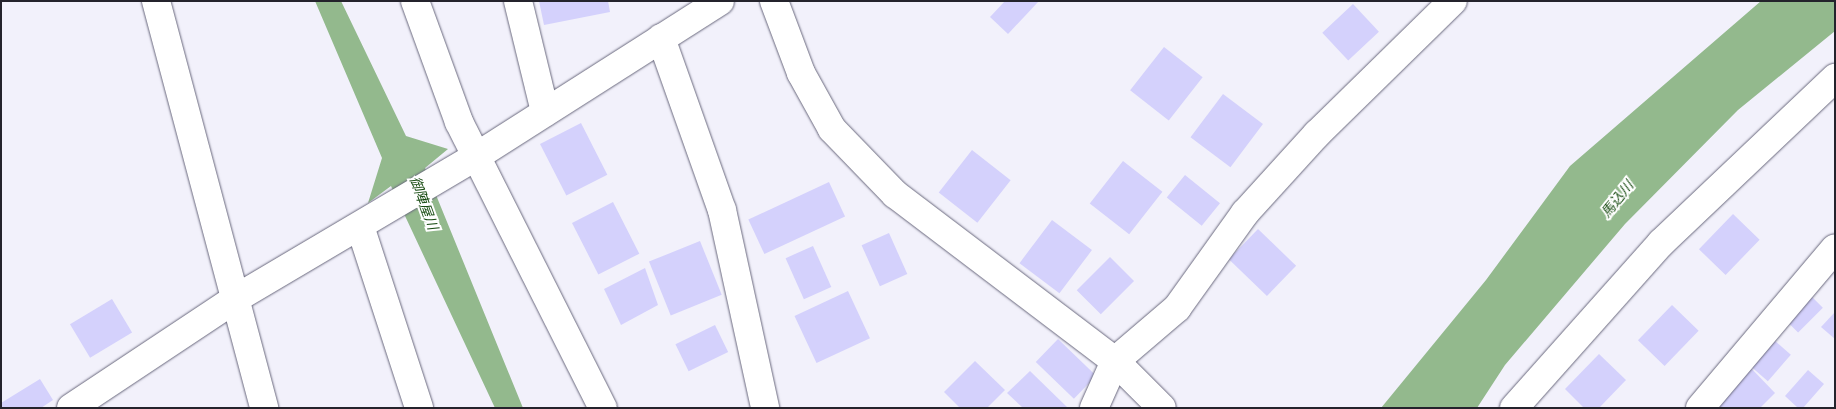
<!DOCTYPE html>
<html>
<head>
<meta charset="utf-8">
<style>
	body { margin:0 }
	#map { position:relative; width:1836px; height:409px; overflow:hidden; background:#f2f1fb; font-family:"Roboto Serif","Noto Sans JP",serif }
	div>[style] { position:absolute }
	.water>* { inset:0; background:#93b98d }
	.building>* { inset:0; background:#d4d1fc; transform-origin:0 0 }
	.roads { filter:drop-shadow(0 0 1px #69687d) drop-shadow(0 0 1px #69687d) }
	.minor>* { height:28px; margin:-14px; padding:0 14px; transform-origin:14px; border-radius:14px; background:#fff }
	span { translate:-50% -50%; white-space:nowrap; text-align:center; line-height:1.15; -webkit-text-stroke:4px #fff; paint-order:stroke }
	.water-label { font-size:14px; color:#174b11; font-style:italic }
	.frame { position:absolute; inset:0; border:2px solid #24232c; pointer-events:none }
</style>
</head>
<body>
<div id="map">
	<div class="water">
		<div style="clip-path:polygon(315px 1px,341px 1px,406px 136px,448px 149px,425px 168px,523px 408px,495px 408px,391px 186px,368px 203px,382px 158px)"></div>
		<div style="clip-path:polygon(1761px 1px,1835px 1px,1835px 31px,1738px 110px,1625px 224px,1505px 365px,1477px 408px,1381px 408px,1486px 280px,1570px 166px)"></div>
	</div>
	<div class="building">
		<div style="clip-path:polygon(539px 1px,608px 1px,610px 12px,544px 25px)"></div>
		<div style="clip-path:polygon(1005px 1px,1039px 1px,1008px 34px,990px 17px)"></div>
		<div style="left:1353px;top:4px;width:38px;height:42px;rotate:47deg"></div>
		<div style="left:1164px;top:47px;width:49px;height:55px;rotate:38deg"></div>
		<div style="left:1223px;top:94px;width:50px;height:54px;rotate:37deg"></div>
		<div style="left:581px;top:123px;width:58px;height:46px;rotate:63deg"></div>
		<div style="left:972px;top:150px;width:49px;height:54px;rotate:38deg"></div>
		<div style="left:1123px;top:161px;width:50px;height:54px;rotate:38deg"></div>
		<div style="left:1185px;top:175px;width:45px;height:29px;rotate:39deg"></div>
		<div style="left:829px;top:182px;width:38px;height:89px;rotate:65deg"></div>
		<div style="left:613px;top:202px;width:58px;height:46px;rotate:63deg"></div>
		<div style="left:1733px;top:214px;width:37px;height:49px;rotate:44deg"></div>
		<div style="left:1052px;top:220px;width:50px;height:54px;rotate:37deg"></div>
		<div style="left:1258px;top:229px;width:53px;height:42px;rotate:44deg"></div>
		<div style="left:889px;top:233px;width:45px;height:30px;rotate:66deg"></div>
		<div style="left:700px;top:241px;width:58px;height:55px;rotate:68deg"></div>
		<div style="left:813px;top:246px;width:45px;height:30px;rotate:66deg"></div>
		<div style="left:1110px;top:257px;width:34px;height:47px;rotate:45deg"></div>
		<div style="clip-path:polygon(645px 268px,658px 305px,621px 325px,604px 289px)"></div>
		<div style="left:848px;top:291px;width:52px;height:59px;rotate:65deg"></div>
		<div style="left:1808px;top:293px;width:21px;height:35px;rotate:45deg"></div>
		<div style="left:112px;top:299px;width:39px;height:49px;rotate:59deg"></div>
		<div style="left:1672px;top:305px;width:37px;height:49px;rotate:44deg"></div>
		<div style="clip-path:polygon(1835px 312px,1835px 339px,1821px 327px)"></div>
		<div style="left:715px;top:325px;width:30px;height:44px;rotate:64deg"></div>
		<div style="left:1058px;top:339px;width:53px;height:32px;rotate:44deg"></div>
		<div style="left:1775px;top:341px;width:21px;height:35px;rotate:41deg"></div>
		<div style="clip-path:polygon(1599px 354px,1626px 380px,1599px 408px,1584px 408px,1565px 389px)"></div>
		<div style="clip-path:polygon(975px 361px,1005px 390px,987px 408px,960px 408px,944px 392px)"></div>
		<div style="clip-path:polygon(1749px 366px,1775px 393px,1760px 408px,1720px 408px,1714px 402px)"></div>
		<div style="clip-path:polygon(1808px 370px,1824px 384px,1803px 408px,1798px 408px,1785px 396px)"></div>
		<div style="clip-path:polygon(1030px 371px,1068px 408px,1023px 408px,1007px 393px)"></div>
		<div style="clip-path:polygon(40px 379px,53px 400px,41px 408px,1px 408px,1px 403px)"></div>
	</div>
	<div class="roads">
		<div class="minor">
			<div style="left:156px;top:1px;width:421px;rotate:75.1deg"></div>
			<div style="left:415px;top:1px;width:129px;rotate:70deg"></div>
			<div style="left:459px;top:122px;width:320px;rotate:63.3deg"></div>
			<div style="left:518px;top:1px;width:114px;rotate:76.3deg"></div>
			<div style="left:774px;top:1px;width:77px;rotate:69.4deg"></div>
			<div style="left:801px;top:73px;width:64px;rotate:61deg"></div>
			<div style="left:832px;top:129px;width:91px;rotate:45.9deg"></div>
			<div style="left:895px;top:194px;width:276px;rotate:37.2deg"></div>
			<div style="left:1115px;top:361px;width:66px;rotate:45deg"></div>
			<div style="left:661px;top:38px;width:182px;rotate:70.5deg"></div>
			<div style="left:722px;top:210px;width:203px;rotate:77.7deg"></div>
			<div style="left:360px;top:226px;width:191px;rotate:72deg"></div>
			<div style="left:71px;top:408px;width:197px;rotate:-33.6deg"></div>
			<div style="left:235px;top:299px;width:281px;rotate:-30.6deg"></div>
			<div style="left:477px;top:156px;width:288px;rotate:-32.5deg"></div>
			<div style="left:1094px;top:408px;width:51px;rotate:-65.9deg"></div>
			<div style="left:1115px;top:361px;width:82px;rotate:-40.5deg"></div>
			<div style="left:1177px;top:308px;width:117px;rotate:-54.4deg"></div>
			<div style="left:1245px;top:213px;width:107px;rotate:-47.7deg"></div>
			<div style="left:1317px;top:134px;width:190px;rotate:-44.4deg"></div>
			<div style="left:1514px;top:408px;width:221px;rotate:-48.3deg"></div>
			<div style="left:1661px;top:243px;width:240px;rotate:-43.5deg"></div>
			<div style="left:1700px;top:408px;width:209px;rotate:-49.8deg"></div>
		</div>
	</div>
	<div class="water-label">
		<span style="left:1617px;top:199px;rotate:-51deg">馬込川</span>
		<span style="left:424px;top:203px;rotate:70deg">御陣屋川</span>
	</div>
	<div class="frame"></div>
</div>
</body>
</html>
